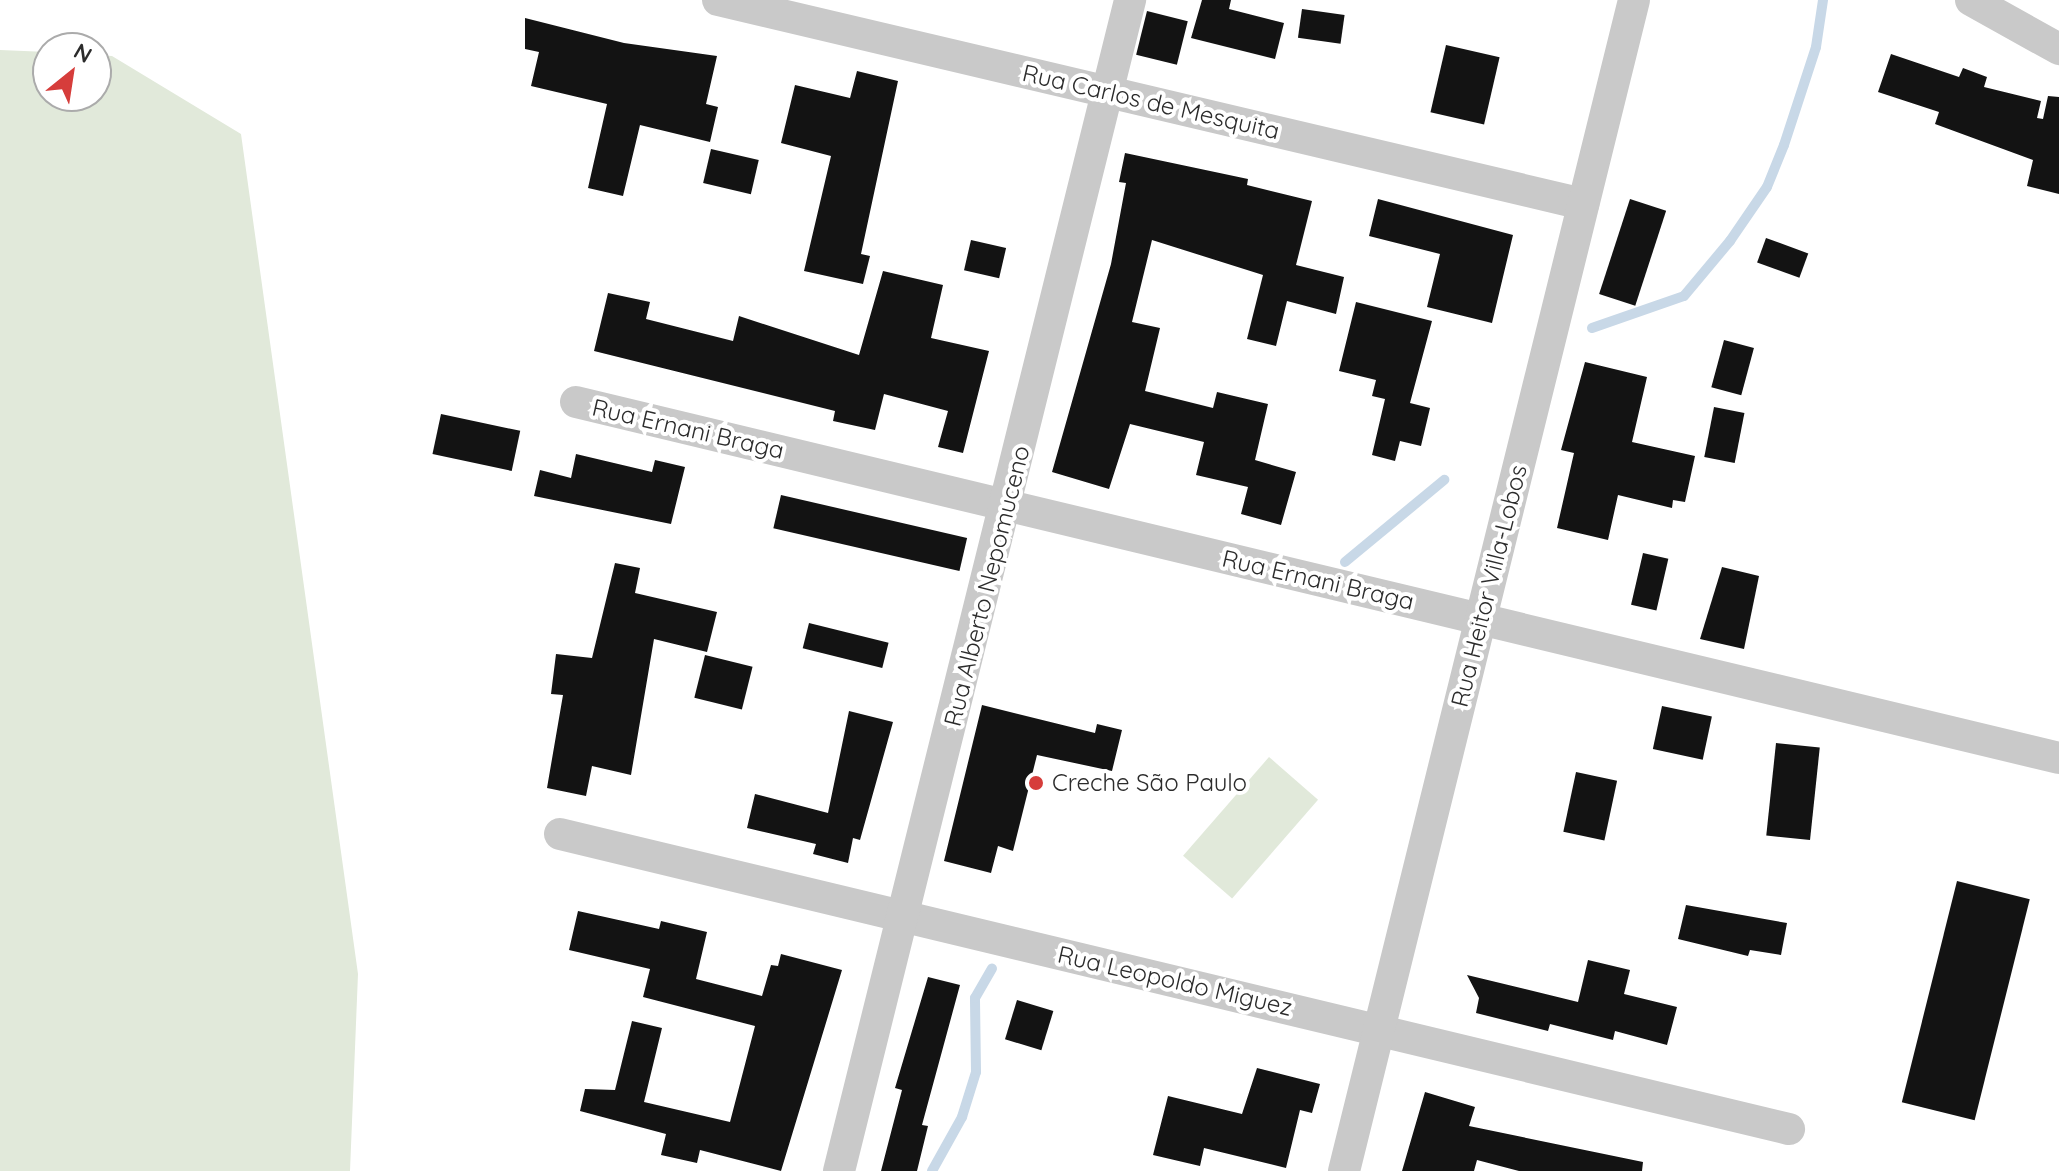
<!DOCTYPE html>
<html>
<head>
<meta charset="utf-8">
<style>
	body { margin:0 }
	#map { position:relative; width:2059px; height:1171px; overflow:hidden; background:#fff; font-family:Quicksand,sans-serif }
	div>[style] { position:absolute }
	.green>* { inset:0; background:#e1e9da; transform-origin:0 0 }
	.stream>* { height:10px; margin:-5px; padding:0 5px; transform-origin:5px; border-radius:5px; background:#c8d8e7 }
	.building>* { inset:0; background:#131313; transform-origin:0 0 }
	.street>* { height:32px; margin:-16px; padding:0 16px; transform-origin:16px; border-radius:16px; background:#c9c9c9 }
	.dots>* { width:22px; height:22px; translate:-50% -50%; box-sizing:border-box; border:4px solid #fff; border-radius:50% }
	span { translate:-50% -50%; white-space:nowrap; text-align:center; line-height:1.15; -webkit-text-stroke:8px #fff; paint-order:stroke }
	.street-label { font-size:24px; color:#2c2c2c }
	.poi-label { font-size:24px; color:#2c2c2c }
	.left { translate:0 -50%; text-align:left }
	.north { position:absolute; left:32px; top:32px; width:80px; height:80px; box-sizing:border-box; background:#fff; border:2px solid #ababab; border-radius:50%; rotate:30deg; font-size:22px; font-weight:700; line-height:32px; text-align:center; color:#2c2c2c }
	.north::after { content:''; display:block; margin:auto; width:28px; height:36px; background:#d63d3b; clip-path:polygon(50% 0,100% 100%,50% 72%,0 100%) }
</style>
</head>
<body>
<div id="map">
	<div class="green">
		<div style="clip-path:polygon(0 50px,48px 52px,48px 96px,96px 96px,96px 55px,112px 56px,241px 134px,358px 974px,350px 1171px,0 1171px)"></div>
		<div style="left:1269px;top:757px;width:65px;height:131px;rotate:41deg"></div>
	</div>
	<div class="stream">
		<div style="left:1592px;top:328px;width:97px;rotate:-19.2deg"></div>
		<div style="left:1684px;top:296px;width:72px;rotate:-50.1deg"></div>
		<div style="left:1730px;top:241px;width:65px;rotate:-55.6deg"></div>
		<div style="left:1767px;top:187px;width:45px;rotate:-68deg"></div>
		<div style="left:1784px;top:145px;width:103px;rotate:-71.9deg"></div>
		<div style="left:1816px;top:47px;width:48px;rotate:-81.5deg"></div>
		<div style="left:1345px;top:562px;width:129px;rotate:-39.6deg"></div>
		<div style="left:932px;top:1171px;width:62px;rotate:-60.9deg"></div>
		<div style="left:962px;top:1117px;width:47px;rotate:-72.7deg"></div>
		<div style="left:976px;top:1072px;width:74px;rotate:-90.8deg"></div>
		<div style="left:975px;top:998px;width:34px;rotate:-60deg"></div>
	</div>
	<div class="building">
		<div style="clip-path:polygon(1202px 0,1231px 0,1229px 9px,1284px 23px,1275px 59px,1191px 38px)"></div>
		<div style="left:1302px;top:9px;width:43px;height:29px;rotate:8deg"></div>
		<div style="left:1147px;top:11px;width:42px;height:45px;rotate:14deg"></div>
		<div style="clip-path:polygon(525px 18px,624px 43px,717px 56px,706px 104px,718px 107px,710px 142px,640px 125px,623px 196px,588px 188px,607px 104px,531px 86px,539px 52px,525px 49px)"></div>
		<div style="left:1446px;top:45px;width:55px;height:69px;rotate:13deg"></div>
		<div style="clip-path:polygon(1891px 54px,1959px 77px,1963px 68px,1987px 77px,1984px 87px,2041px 101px,2037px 118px,2043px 119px,2048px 96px,2059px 97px,2059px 194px,2027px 186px,2033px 160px,1935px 124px,1939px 112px,1878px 92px)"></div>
		<div style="clip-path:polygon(857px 71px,898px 81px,861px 254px,870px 256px,863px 284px,804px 271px,831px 156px,781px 143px,795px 85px,850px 98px)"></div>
		<div style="left:711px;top:149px;width:49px;height:35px;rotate:13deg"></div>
		<div style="clip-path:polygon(1125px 153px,1248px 179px,1247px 185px,1312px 201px,1296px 265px,1344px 277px,1336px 314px,1287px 301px,1276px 346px,1247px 339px,1263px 275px,1152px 240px,1132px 322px,1160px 328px,1145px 391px,1213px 408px,1217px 392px,1268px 404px,1255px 460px,1296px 472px,1281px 525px,1241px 514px,1248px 487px,1196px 475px,1204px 442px,1130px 424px,1109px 489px,1052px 472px,1111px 264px,1126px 183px,1119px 182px)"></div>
		<div style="clip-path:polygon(1378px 199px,1513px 235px,1492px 323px,1427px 307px,1440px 254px,1369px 236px)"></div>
		<div style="left:1630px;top:199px;width:38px;height:100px;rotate:18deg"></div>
		<div style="left:1766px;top:238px;width:45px;height:26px;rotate:20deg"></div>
		<div style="left:971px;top:240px;width:36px;height:31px;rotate:13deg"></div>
		<div style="clip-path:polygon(883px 271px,943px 285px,931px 338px,989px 351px,963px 453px,938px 447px,948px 411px,884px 394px,875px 430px,833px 421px,835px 411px,594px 351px,608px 293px,650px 302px,646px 319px,733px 341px,739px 316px,859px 355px)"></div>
		<div style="clip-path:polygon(1356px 302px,1432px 321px,1410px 403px,1430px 408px,1421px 446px,1400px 441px,1395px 461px,1372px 455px,1385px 399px,1372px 396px,1376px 380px,1339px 371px)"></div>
		<div style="left:1724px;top:340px;width:31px;height:49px;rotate:15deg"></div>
		<div style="clip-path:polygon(1585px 362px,1647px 377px,1632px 442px,1695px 456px,1685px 502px,1673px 500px,1672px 508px,1618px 495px,1608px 540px,1557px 528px,1574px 453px,1561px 450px)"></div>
		<div style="left:1714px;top:407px;width:31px;height:51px;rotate:11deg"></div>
		<div style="left:441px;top:414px;width:81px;height:41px;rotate:12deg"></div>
		<div style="clip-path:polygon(576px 454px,652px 472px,655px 460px,685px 467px,671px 524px,534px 496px,540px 470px,571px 478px)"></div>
		<div style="left:781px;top:495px;width:191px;height:34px;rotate:13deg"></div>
		<div style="left:1643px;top:553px;width:26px;height:53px;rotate:13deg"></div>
		<div style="clip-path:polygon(615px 563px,640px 568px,635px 593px,717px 612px,707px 652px,654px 639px,631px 775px,592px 766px,586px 796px,547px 788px,563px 695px,551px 694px,556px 654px,592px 658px)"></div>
		<div style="clip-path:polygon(1722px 567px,1759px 576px,1744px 649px,1700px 639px)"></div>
		<div style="left:809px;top:623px;width:82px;height:26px;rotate:14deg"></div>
		<div style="left:705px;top:655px;width:49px;height:44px;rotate:14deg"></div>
		<div style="clip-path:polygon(982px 705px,1095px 733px,1097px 724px,1122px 730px,1112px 771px,1037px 755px,1013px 851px,998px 846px,991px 873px,944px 861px)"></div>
		<div style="left:1662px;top:706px;width:51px;height:44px;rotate:12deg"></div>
		<div style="clip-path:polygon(849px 711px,893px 722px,860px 840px,853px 838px,848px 863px,813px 854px,816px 844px,747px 828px,755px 794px,828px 813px)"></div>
		<div style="left:1776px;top:743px;width:44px;height:93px;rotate:6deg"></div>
		<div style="left:1576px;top:772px;width:42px;height:61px;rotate:12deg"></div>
		<div style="left:1957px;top:881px;width:75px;height:228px;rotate:14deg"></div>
		<div style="clip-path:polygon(1686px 905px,1787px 923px,1781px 955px,1750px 950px,1748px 956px,1678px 939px)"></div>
		<div style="clip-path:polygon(578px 911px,659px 929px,661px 921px,707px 932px,696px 979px,762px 996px,771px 965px,778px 966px,781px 954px,842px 970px,781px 1171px,700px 1150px,697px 1163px,661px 1155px,666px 1134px,580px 1111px,585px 1089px,615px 1090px,632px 1021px,662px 1028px,644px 1102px,730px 1122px,755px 1026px,643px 997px,650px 969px,569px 950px)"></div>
		<div style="clip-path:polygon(1588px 960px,1630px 970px,1624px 994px,1677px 1007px,1667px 1045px,1615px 1031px,1613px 1040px,1550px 1024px,1548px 1031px,1476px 1013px,1479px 998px,1467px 975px,1578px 1002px)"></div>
		<div style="clip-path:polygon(928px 977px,960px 985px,922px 1125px,928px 1126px,917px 1171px,881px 1171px,902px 1090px,895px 1088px)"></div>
		<div style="left:1017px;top:1000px;width:38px;height:41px;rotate:17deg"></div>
		<div style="clip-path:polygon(1257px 1068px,1320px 1084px,1312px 1113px,1300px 1110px,1286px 1168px,1204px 1148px,1200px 1166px,1153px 1155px,1168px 1096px,1242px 1114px)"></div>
		<div style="clip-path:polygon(1425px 1092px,1475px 1107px,1469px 1126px,1643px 1162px,1642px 1171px,1519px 1171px,1477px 1160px,1474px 1171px,1402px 1171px)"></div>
	</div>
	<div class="street">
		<div style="left:718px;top:0;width:889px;rotate:13.27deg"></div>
		<div style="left:1971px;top:0;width:101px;rotate:29.1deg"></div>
		<div style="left:576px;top:402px;width:1525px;rotate:13.5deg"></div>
		<div style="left:560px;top:834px;width:1264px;rotate:13.5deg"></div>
		<div style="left:839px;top:1171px;width:1207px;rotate:-76.04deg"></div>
		<div style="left:1344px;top:1171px;width:1206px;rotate:-76.09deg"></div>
	</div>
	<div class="dots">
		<div style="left:1036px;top:783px;background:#d63d3b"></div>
	</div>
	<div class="street-label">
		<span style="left:1151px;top:102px;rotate:13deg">Rua Carlos de Mesquita</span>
		<span style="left:688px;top:429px;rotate:13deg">Rua Ernani Braga</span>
		<span style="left:1318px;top:580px;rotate:13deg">Rua Ernani Braga</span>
		<span style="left:987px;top:586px;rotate:-76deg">Rua Alberto Nepomuceno</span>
		<span style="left:1489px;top:586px;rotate:-76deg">Rua Heitor Villa-Lobos</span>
		<span style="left:1175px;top:981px;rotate:13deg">Rua Leopoldo Miguez</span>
	</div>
	<div class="poi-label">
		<span class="left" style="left:1052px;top:783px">Creche São Paulo</span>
	</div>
	<div class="north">N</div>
</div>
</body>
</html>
